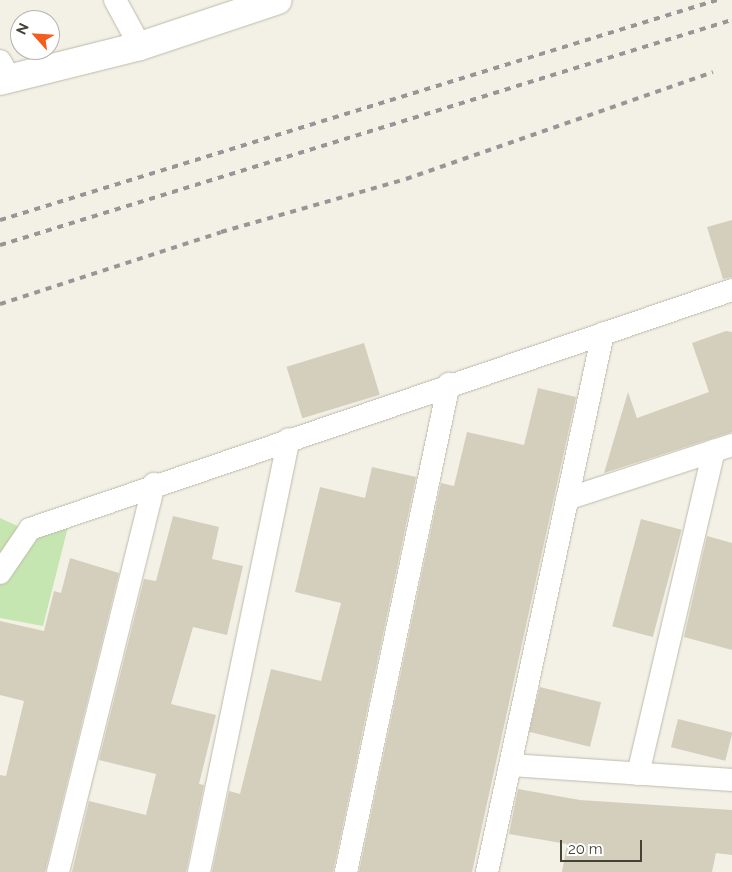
<!DOCTYPE html>
<html>
<head>
<meta charset="utf-8">
<style>
	body { margin:0 }
	#map { position:relative; width:732px; height:872px; overflow:hidden; background:#f3f1e6; font-family:Raleway,sans-serif }
	div>[style] { position:absolute }
	.green>* { inset:0; background:#c5e6b0 }
	.building>* { inset:0; background:#d4cebc; transform-origin:0 0 }
	.roads { filter:drop-shadow(0 0 1px #bebaa9) drop-shadow(0 0 1px #bebaa9) }
	.minor>* { height:22px; margin:-11px; padding:0 11px; transform-origin:11px; border-radius:11px; background:#fff }
	.tertiary>* { height:28px; margin:-14px; padding:0 14px; transform-origin:14px; border-radius:14px; background:#fff }
	.rail>* { height:4px; margin-top:-2px; transform-origin:0; background:repeating-linear-gradient(90deg,#969696 0 6px,transparent 0 12px) }
	span { translate:-50% -50%; white-space:nowrap; text-align:center; line-height:1.15; -webkit-text-stroke:4px #fff; paint-order:stroke }
	.north { position:absolute; left:10px; top:10px; width:50px; height:50px; box-sizing:border-box; background:#fff; border:1px solid #b5b3af; border-radius:50%; rotate:296deg; font-size:14px; font-weight:700; line-height:20px; text-align:center; color:#454236 }
	.north::after { content:''; display:block; margin:auto; width:18px; height:22px; background:#f35e1d; clip-path:polygon(50% 0,100% 100%,50% 72%,0 100%) }
	.scale { position:absolute; left:560px; top:840px; width:82px; height:22px; box-sizing:border-box; border:2px solid #454236; border-top:0; padding-left:6px; font-size:15px; line-height:18px; white-space:nowrap; color:#454236; -webkit-text-stroke:4px #fff; paint-order:stroke }
</style>
</head>
<body>
<div id="map">
	<div class="green">
		<div style="clip-path:polygon(0 518px,22px 528px,0 561px)"></div>
		<div style="clip-path:polygon(70px 519px,43px 626px,0 618px,0 580px,32px 533px)"></div>
	</div>
	<div class="building">
		<div style="clip-path:polygon(732px 220px,732px 277px,723px 279px,707px 227px)"></div>
		<div style="clip-path:polygon(726px 331px,732px 332px,732px 432px,604px 473px,628px 392px,637px 418px,709px 392px,692px 343px)"></div>
		<div style="left:364px;top:343px;width:54px;height:81px;rotate:73deg"></div>
		<div style="clip-path:polygon(538px 388px,576px 397px,472px 872px,359px 872px,441px 483px,454px 486px,467px 432px,524px 445px)"></div>
		<div style="clip-path:polygon(372px 467px,416px 477px,333px 872px,212px 872px,229px 791px,240px 794px,271px 669px,321px 681px,341px 603px,295px 592px,320px 487px,365px 498px)"></div>
		<div style="clip-path:polygon(173px 516px,219px 527px,212px 559px,243px 566px,227px 635px,193px 627px,171px 704px,216px 715px,199px 784px,204px 785px,186px 872px,72px 872px,89px 801px,146px 815px,156px 774px,99px 760px,144px 579px,156px 581px)"></div>
		<div style="left:641px;top:519px;width:42px;height:111px;rotate:15deg"></div>
		<div style="clip-path:polygon(707px 536px,732px 543px,732px 650px,684px 637px)"></div>
		<div style="clip-path:polygon(70px 558px,119px 573px,45px 872px,0 872px,0 775px,6px 776px,24px 701px,0 695px,0 621px,44px 631px,54px 591px,61px 593px)"></div>
		<div style="left:540px;top:687px;width:63px;height:46px;rotate:14deg"></div>
		<div style="left:678px;top:719px;width:56px;height:29px;rotate:14deg"></div>
		<div style="clip-path:polygon(518px 789px,580px 800px,732px 810px,732px 855px,716px 853px,712px 872px,562px 872px,567px 844px,509px 834px)"></div>
	</div>
	<div class="roads">
		<div class="minor">
			<div style="left:115px;top:0;width:52px;rotate:61.5deg"></div>
			<div style="left:0;top:61px;width:21px;rotate:61deg"></div>
			<div style="left:567px;top:499px;width:174px;rotate:-18.1deg"></div>
			<div style="left:0;top:573px;width:53px;rotate:-55.7deg"></div>
			<div style="left:30px;top:529px;width:742px;rotate:-18.8deg"></div>
			<div style="left:511px;top:765px;width:222px;rotate:3.9deg"></div>
			<div style="left:638px;top:774px;width:332px;rotate:-76.8deg"></div>
			<div style="left:58px;top:872px;width:400px;rotate:-76.1deg"></div>
			<div style="left:199px;top:872px;width:442px;rotate:-78.3deg"></div>
			<div style="left:346px;top:872px;width:499px;rotate:-78.1deg"></div>
			<div style="left:487px;top:872px;width:551px;rotate:-77.85deg"></div>
		</div>
		<div class="tertiary">
			<div style="left:0;top:81px;width:144px;rotate:-14deg"></div>
			<div style="left:140px;top:46px;width:145px;rotate:-18.4deg"></div>
		</div>
	</div>
	<div class="rail">
		<div style="left:0;top:220px;width:750px;rotate:-17.06deg"></div>
		<div style="left:0;top:245px;width:766px;rotate:-17.09deg"></div>
		<div style="left:0;top:304px;width:232px;rotate:-18deg"></div>
		<div style="left:221px;top:232px;width:192px;rotate:-16deg"></div>
		<div style="left:406px;top:179px;width:325px;rotate:-19.2deg"></div>
	</div>
	<div class="north">N</div>
	<div class="scale">20 m</div>
</div>
</body>
</html>
